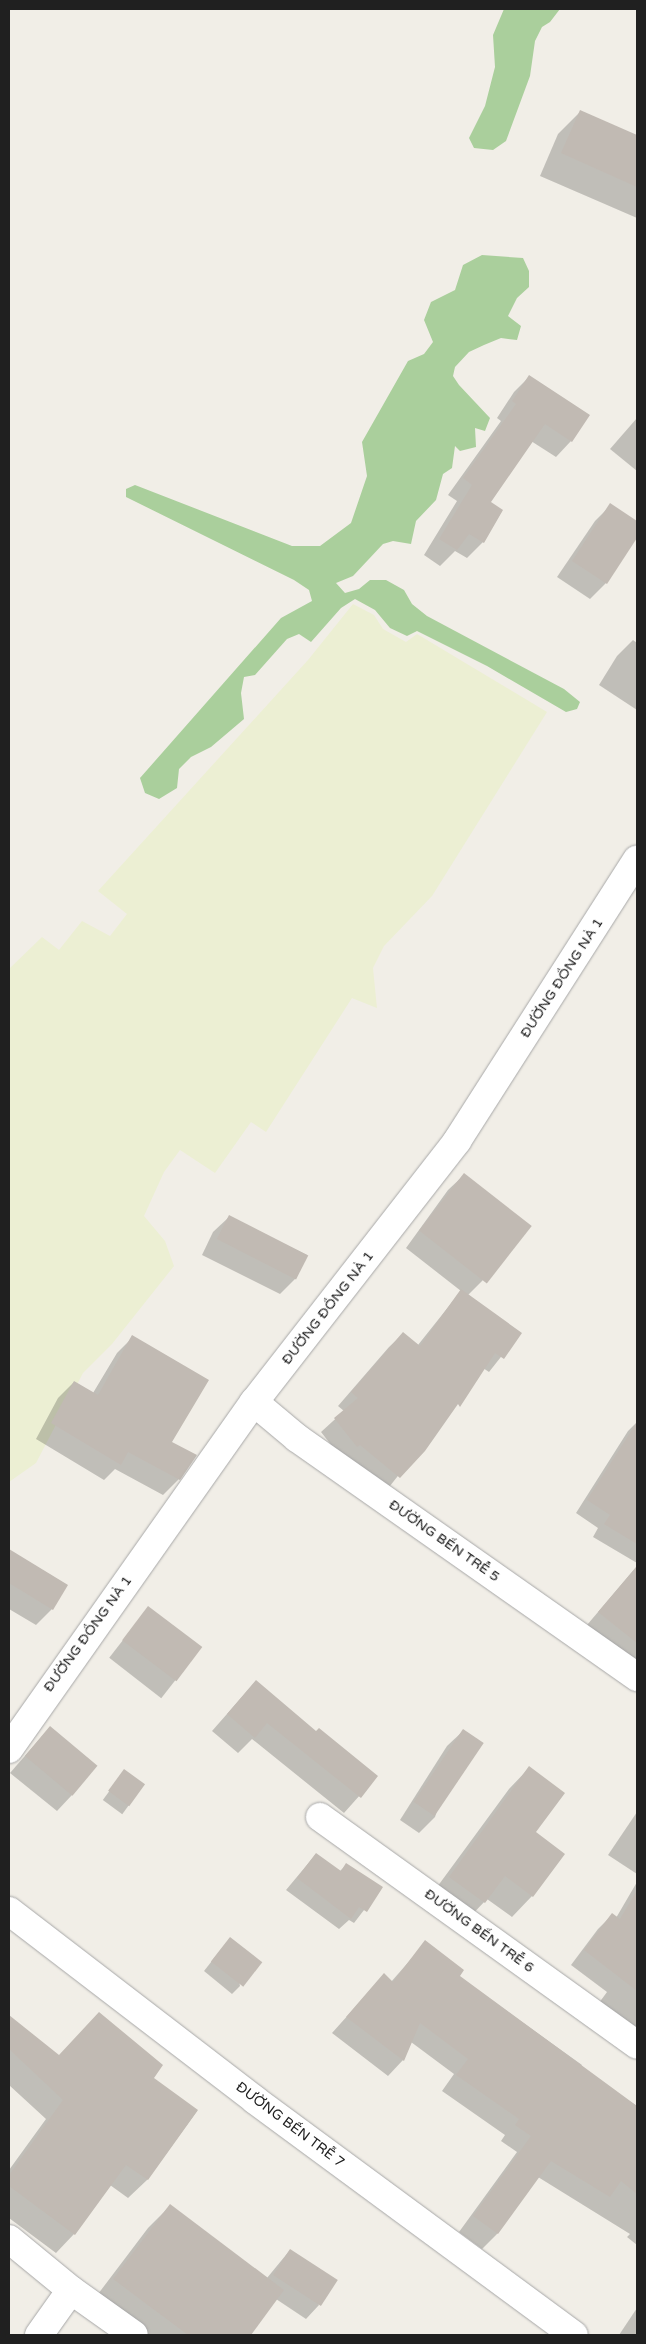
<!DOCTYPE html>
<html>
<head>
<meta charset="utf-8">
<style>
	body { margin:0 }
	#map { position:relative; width:646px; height:2344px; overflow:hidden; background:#f1eee7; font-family:"Varela Round",sans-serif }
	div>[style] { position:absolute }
	.farmland>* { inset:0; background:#ecefd3 }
	.forest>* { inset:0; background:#aacf9c }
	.shadow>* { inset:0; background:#0003; transform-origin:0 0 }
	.building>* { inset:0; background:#c1bab3; transform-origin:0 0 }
	.roads { filter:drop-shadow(0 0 1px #a7a7a7) drop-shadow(0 0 1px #a7a7a7) }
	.minor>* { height:28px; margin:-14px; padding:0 14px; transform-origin:14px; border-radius:14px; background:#fff }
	span { translate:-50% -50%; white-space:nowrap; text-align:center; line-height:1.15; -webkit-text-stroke:4.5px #fff; paint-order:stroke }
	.street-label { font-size:14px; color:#202020 }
	.frame { position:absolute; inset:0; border:10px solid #202020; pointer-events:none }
</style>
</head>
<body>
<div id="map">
	<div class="farmland">
		<div style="clip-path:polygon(353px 604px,374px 615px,383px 629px,406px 642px,417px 634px,547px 712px,432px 896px,384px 946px,373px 968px,377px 1008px,352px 998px,266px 1132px,251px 1122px,215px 1173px,180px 1150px,164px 1172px,144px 1216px,165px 1241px,174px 1266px,112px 1344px,83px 1373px,36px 1463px,9px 1482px,9px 969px,42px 937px,59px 950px,82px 921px,110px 936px,127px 914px,98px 891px,308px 660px)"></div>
	</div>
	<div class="forest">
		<div style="clip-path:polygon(504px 9px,560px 9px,550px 22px,542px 27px,535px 41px,530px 76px,506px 141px,493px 150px,474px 148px,469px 138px,485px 106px,495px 67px,493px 35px)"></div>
		<div style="clip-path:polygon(482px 255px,523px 258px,529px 271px,529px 287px,517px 298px,508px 316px,521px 326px,517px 340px,501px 338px,484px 345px,469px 352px,455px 367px,453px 376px,459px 385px,490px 418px,485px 431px,475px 428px,476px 447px,460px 451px,455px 446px,452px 468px,443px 474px,436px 500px,416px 521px,411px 544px,393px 541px,383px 544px,353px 576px,336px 583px,345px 593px,359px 589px,370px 580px,386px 580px,404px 590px,412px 604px,427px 616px,564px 689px,580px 702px,577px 709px,566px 712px,487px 666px,417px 631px,407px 636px,390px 628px,375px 610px,355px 599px,341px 608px,311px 642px,299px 634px,287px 639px,255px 675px,244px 677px,241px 693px,244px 719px,211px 747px,191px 757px,179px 769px,177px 788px,159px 799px,145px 793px,140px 778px,281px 618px,312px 601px,309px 590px,294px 580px,126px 497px,126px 489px,135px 485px,292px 546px,320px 546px,351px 523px,367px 476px,362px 442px,408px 361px,424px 354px,433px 342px,424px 320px,431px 302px,455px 290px,463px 265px)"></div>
	</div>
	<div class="shadow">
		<div style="clip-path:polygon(580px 112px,637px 136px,637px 218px,540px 176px,558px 134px)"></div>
		<div style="clip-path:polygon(530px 376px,571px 441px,556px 457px,531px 441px,489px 503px,502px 511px,483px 542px,467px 558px,455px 551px,440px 566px,424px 555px,457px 501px,448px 495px,501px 421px,497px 418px,514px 392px)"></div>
		<div style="clip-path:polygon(637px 418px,637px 471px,610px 449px)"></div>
		<div style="clip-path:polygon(611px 505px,637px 523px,637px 535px,606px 583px,590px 599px,557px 577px,595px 521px)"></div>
		<div style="clip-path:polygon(633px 640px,637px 643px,637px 710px,599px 685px,617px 656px)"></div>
		<div style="clip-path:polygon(464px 1175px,483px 1280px,468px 1295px,520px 1333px,489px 1372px,483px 1368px,386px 1491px,343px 1460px,321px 1432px,344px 1411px,338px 1406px,389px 1347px,403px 1334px,418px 1345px,461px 1291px,406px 1248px,448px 1190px)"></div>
		<div style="clip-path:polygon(229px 1217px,307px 1255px,296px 1278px,280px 1294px,202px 1255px,213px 1232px)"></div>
		<div style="clip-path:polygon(133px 1337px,171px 1443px,179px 1479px,163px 1495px,115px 1469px,104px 1480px,36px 1439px,58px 1398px,74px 1382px,93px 1393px,117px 1353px)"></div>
		<div style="clip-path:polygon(637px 1422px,637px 1563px,593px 1537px,598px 1528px,576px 1513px,628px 1431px)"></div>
		<div style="clip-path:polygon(9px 1550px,67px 1585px,52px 1609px,36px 1625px,9px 1609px)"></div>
		<div style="clip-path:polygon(637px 1566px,637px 1683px,587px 1625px)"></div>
		<div style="left:148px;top:1608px;width:66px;height:63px;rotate:38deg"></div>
		<div style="clip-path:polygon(256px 1681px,316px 1733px,377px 1776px,344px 1813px,252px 1739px,238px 1753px,212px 1731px)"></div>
		<div style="clip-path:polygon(50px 1727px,72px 1795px,57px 1811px,10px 1773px)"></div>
		<div style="clip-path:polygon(463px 1731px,435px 1817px,419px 1833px,400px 1820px,447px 1746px)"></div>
		<div style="clip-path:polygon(529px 1768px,535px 1833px,532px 1896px,512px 1917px,487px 1899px,464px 1923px,429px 1898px,509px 1789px)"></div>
		<div style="left:124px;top:1771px;width:24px;height:36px;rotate:36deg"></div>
		<div style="clip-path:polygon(637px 1812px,637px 1874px,608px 1855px)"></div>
		<div style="clip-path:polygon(316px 1854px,339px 1872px,346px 1865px,381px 1888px,354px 1923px,349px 1920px,339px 1929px,286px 1890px)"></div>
		<div style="clip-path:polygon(637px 1882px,637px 2032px,596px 2007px,607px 1992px,571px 1965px,598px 1929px,612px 1915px,616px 1918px)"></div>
		<div style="clip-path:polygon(230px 1938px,240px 1986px,232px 1994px,204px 1971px)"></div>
		<div style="clip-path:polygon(426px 1942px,458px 1976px,582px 2065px,579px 2068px,637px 2106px,637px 2245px,627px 2237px,630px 2234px,538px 2177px,497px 2234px,482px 2249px,459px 2232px,517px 2152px,501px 2141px,505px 2135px,442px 2091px,454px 2074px,411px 2042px,403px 2060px,388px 2076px,332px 2033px,384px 1975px,391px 1982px)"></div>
		<div style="clip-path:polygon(14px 2021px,59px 2056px,152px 2078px,197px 2111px,147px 2180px,128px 2198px,110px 2185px,74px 2234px,56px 2253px,9px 2218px,9px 2170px,46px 2119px,9px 2085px,9px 2026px)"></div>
		<div style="clip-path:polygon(170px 2206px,267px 2278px,290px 2250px,319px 2305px,306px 2319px,276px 2299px,249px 2335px,136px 2335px,92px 2302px,148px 2228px)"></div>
		<div style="clip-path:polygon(637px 2308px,637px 2335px,619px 2335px)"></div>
	</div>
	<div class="building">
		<div style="clip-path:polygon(580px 110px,637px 135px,637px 187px,561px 153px)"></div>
		<div style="clip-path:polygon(529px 375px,590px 415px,572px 442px,545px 424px,491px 502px,503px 510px,484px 543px,469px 534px,457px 550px,439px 539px,472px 485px,463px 478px,516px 404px,512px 401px)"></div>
		<div style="clip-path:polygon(610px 503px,637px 521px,637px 538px,607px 584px,572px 561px)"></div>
		<div style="left:464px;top:1173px;width:86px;height:73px;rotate:38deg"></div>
		<div style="left:229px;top:1215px;width:89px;height:27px;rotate:27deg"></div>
		<div style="clip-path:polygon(461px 1289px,522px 1333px,504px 1359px,495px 1353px,460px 1407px,458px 1404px,425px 1451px,400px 1478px,360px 1445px,357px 1447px,334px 1418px,358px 1398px,351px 1392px,403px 1332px,420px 1346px)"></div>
		<div style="clip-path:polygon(132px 1335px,209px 1380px,172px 1442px,197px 1455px,180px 1480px,128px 1452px,121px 1465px,51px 1423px,74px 1381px,98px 1395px)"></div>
		<div style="clip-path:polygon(637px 1422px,637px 1544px,604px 1524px,610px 1515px,587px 1500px)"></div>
		<div style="clip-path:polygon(9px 1549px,68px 1585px,53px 1610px,9px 1583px)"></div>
		<div style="clip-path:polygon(637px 1566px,637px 1643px,598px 1612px)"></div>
		<div style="left:148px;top:1606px;width:68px;height:43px;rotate:37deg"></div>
		<div style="clip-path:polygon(256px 1680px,316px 1731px,319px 1728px,378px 1776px,361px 1798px,267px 1723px,255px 1738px,227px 1714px)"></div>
		<div style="left:50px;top:1726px;width:62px;height:39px;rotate:40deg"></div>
		<div style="left:463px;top:1729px;width:25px;height:88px;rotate:34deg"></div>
		<div style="clip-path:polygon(529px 1766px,565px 1793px,536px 1832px,565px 1854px,533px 1897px,505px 1876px,485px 1903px,449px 1877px)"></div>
		<div style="left:124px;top:1769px;width:26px;height:27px;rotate:36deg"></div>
		<div style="clip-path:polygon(316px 1853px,341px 1871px,346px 1863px,383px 1887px,367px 1912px,359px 1907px,351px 1919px,297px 1878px)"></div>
		<div style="clip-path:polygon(637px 1890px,637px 1991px,584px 1950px,612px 1913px,620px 1919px)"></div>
		<div style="left:230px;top:1937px;width:41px;height:31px;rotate:38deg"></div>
		<div style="clip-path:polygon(425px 1940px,464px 1970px,460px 1976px,637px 2106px,637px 2194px,621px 2181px,610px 2197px,551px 2161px,498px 2234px,473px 2216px,531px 2136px,515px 2125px,519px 2119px,456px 2075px,468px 2059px,420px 2023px,404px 2061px,346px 2017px,384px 1973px,393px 1982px)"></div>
		<div style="clip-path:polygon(99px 2012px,163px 2065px,154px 2078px,198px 2110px,148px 2180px,126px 2165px,75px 2235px,9px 2186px,9px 2175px,63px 2100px,9px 2049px,9px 2015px,59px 2055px)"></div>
		<div style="clip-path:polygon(170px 2204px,284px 2290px,251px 2335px,188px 2335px,113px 2279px)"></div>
		<div style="left:290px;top:2249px;width:57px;height:31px;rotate:33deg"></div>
	</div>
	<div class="roads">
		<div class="minor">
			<div style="left:254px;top:1402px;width:56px;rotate:39.9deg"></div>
			<div style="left:297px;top:1438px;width:416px;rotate:35.1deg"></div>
			<div style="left:9px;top:1749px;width:425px;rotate:-54.8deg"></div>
			<div style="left:254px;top:1402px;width:331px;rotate:-52.1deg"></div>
			<div style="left:457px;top:1141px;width:334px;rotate:-57.4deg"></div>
			<div style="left:320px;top:1817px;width:390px;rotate:35.7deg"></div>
			<div style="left:9px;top:1911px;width:310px;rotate:37.5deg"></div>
			<div style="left:255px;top:2100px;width:396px;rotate:36.4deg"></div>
			<div style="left:9px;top:2239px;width:80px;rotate:39.4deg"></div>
			<div style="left:71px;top:2290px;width:77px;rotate:35.5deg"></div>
			<div style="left:39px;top:2335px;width:55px;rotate:-54.6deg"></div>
		</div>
	</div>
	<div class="street-label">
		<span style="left:562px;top:978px;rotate:-57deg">ĐƯỜNG ĐỒNG NÀ 1</span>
		<span style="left:328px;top:1308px;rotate:-52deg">ĐƯỜNG ĐỒNG NÀ 1</span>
		<span style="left:444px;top:1541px;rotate:35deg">ĐƯỜNG BẾN TRỄ 5</span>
		<span style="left:88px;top:1634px;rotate:-54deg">ĐƯỜNG ĐỒNG NÀ 1</span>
		<span style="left:479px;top:1931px;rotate:36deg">ĐƯỜNG BẾN TRỄ 6</span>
		<span style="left:290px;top:2125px;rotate:37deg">ĐƯỜNG BẾN TRỄ 7</span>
	</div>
	<div class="frame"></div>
</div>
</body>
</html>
